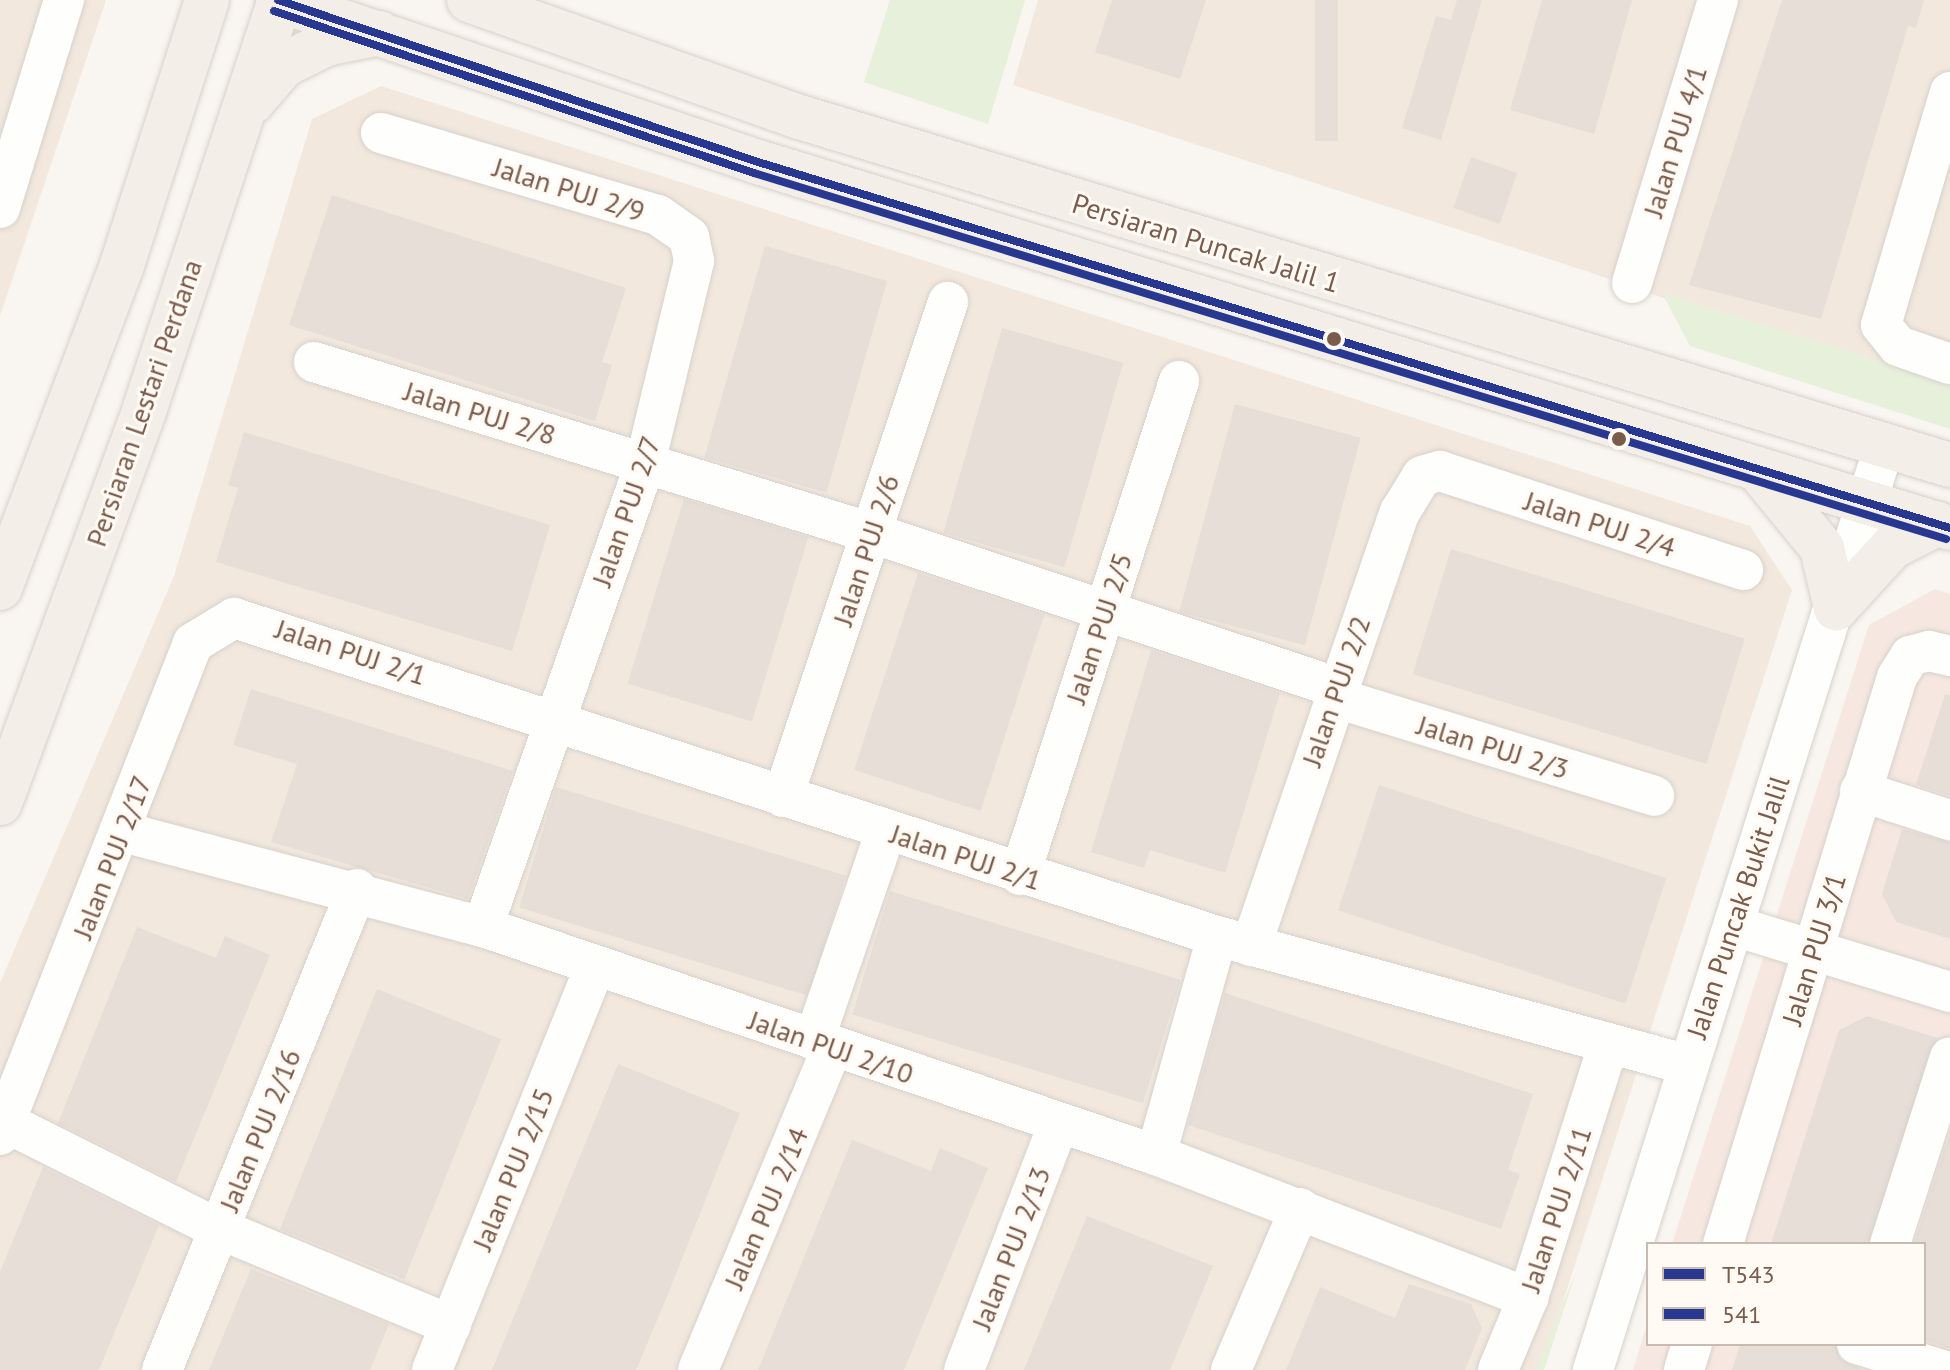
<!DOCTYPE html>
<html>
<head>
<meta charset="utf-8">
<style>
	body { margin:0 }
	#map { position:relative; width:1950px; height:1370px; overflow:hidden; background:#f9f5f0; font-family:"PT Sans",sans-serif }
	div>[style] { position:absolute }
	.residential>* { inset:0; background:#f2e8de }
	.commercial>* { inset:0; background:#f6e8e1 }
	.green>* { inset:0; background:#e7f0db }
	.building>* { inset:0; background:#e6ded7; transform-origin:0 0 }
	.roads { filter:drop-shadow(0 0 2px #d7d1cb) drop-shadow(0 0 2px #d7d1cb) }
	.minor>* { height:40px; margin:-20px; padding:0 20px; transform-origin:20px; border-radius:20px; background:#fefefd }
	.major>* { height:44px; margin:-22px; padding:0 22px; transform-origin:22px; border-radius:22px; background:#f3eee8 }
	.bus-1>* { height:8px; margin:-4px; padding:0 4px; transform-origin:4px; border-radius:4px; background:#283890 }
	.bus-2>* { height:8px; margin:-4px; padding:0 4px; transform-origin:4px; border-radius:4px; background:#283890 }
	.dots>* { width:22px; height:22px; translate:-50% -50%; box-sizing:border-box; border:4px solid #fffaf3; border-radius:50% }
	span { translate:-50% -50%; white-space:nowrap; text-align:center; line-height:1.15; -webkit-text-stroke:6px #fffaf3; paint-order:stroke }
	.street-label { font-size:28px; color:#7a5c4d }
	.legend { position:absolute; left:1646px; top:1242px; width:280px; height:104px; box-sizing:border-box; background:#fffaf3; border:2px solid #cabbb1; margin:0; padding:10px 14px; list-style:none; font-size:24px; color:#7a5c4d }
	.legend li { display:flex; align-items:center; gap:16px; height:40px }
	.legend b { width:40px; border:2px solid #cabbb1 }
</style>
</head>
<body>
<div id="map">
	<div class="residential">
		<div style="clip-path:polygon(0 0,106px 0,0 316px)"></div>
		<div style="clip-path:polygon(1038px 0,1950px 0,1950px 399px,1589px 272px,1013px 85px)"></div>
		<div style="clip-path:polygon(381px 86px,1750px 526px,1792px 590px,1541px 1370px,0 1370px,0 983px,174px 576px,312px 119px)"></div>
	</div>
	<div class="commercial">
		<div style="clip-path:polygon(1935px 589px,1950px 594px,1950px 1370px,1633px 1370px,1648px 1321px,1648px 1344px,1924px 1344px,1924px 1244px,1672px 1244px,1869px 625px)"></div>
	</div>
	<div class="green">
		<div style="clip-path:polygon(890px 0,1025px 0,988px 124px,864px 82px)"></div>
		<div style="clip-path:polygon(1662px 293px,1950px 383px,1950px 429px,1690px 346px)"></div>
		<div style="clip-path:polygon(1576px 1272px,1544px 1370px,1535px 1370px)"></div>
	</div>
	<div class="building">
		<div style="clip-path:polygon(1112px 0,1206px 0,1180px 79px,1095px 52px)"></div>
		<div style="left:1315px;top:0;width:23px;height:141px"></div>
		<div style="clip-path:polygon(1457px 0,1482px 0,1441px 140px,1402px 128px,1436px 16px,1451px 20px)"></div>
		<div style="clip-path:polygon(1542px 0,1632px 0,1594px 134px,1510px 110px)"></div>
		<div style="clip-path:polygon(1782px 0,1924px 0,1916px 28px,1908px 26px,1821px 319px,1689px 285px)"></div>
		<div style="left:1471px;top:157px;width:49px;height:54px;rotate:19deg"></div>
		<div style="clip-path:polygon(332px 195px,626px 288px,602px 362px,612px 365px,595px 421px,289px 325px)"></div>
		<div style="left:765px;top:246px;width:127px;height:220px;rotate:16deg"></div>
		<div style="left:1002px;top:328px;width:126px;height:213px;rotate:16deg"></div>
		<div style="left:1235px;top:404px;width:130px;height:215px;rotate:15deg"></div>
		<div style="clip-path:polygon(244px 432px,550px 525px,512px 651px,216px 562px,238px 488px,228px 485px)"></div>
		<div style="left:684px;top:499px;width:130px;height:193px;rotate:17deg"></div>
		<div style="left:1451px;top:549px;width:307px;height:131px;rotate:17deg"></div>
		<div style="left:918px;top:573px;width:133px;height:207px;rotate:18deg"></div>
		<div style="clip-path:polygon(1151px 650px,1280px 693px,1225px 873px,1150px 850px,1144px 868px,1091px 852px)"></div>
		<div style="clip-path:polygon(251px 689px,513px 771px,468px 899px,271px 842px,297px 764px,233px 745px)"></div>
		<div style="clip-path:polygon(1945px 694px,1950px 695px,1950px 796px,1916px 785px)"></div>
		<div style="left:1379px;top:785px;width:302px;height:132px;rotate:18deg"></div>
		<div style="left:556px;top:787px;width:303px;height:126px;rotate:17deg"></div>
		<div style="clip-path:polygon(1902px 829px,1950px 842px,1950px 939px,1896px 922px,1882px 894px)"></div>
		<div style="left:890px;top:891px;width:304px;height:129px;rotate:17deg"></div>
		<div style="clip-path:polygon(137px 927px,216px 958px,225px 936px,270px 955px,176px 1182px,58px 1123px)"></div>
		<div style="left:377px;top:989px;width:134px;height:259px;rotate:22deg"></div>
		<div style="clip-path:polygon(1225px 993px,1533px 1094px,1508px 1170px,1520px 1174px,1501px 1229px,1188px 1125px)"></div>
		<div style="clip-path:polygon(1867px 1016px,1938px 1038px,1868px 1244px,1771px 1244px,1839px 1030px)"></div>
		<div style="clip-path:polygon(618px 1064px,740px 1113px,666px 1299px,636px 1370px,492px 1370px)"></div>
		<div style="clip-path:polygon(1950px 1132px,1950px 1349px,1924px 1340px,1924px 1244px,1914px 1244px)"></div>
		<div style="clip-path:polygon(852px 1140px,931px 1171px,940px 1148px,988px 1168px,904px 1370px,758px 1370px)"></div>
		<div style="clip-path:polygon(43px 1167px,159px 1225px,99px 1370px,0 1370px,0 1272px)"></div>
		<div style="clip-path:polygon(1087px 1216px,1213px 1266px,1170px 1370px,1024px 1370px)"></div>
		<div style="clip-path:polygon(251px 1269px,389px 1324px,370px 1370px,209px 1370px)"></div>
		<div style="clip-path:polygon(1409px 1284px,1471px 1304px,1482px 1328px,1465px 1370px,1286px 1370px,1320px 1287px,1395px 1318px)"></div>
		<div style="clip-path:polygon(1740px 1344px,1835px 1344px,1841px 1360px,1863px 1370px,1732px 1370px)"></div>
	</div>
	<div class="roads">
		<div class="minor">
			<div style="left:1950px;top:92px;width:243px;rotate:106.5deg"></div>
			<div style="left:1881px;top:325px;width:27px;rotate:51deg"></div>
			<div style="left:1898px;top:346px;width:55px;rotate:19.1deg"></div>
			<div style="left:381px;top:133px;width:289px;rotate:16.5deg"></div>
			<div style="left:658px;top:215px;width:38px;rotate:35deg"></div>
			<div style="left:689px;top:237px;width:25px;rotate:78deg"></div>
			<div style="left:694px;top:261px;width:209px;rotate:103.6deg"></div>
			<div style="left:645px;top:464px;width:491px;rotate:109.3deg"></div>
			<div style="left:0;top:208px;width:218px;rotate:-72.9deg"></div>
			<div style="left:1632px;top:283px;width:296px;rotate:-73.1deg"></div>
			<div style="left:314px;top:362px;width:584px;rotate:17.04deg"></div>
			<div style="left:872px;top:533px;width:490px;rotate:18.4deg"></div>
			<div style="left:1333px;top:697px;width:336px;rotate:17.1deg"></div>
			<div style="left:1860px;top:791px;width:95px;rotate:17.9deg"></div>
			<div style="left:783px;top:797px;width:522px;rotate:-71.57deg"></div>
			<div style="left:123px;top:832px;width:372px;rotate:14.8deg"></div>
			<div style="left:483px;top:927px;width:711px;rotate:18.72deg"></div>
			<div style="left:1156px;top:1155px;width:399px;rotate:21deg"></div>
			<div style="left:1020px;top:875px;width:519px;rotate:-72.16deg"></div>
			<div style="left:1734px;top:926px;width:226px;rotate:17deg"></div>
			<div style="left:1251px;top:946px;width:459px;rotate:-71.1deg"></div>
			<div style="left:1400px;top:512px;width:42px;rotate:-58.6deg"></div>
			<div style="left:1422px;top:476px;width:19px;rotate:-16deg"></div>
			<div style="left:1440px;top:471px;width:319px;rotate:18.1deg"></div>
			<div style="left:814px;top:1040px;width:221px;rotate:-71deg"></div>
			<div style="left:5px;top:1122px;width:239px;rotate:26.6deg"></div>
			<div style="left:219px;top:1229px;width:251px;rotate:22.5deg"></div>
			<div style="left:0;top:1135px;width:529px;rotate:-68.58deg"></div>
			<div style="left:193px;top:643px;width:48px;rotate:-31.4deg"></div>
			<div style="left:234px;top:618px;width:1033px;rotate:17.93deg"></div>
			<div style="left:1217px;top:936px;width:486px;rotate:15.3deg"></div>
			<div style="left:1156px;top:1155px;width:227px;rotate:-74.4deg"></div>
			<div style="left:1723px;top:1244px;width:593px;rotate:-72.94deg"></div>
			<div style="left:1897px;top:677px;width:25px;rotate:-58deg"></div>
			<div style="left:1910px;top:656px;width:20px;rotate:-15deg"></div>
			<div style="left:1929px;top:651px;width:22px;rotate:13deg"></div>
			<div style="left:1890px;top:1244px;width:196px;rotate:-72.2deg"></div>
			<div style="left:1857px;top:1344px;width:89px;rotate:17deg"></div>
			<div style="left:162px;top:1370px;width:519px;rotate:-67.93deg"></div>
			<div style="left:432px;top:1370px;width:432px;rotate:-68deg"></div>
			<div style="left:698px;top:1370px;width:351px;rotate:-67.4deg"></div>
			<div style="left:964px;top:1370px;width:262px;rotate:-69deg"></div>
			<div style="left:1231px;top:1370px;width:176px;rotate:-66.9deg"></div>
			<div style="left:1498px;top:1370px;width:78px;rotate:-67.4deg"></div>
			<div style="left:1528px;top:1298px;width:264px;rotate:-72.4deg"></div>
			<div style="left:1593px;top:1370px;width:971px;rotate:-72.5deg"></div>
			<div style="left:1684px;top:1370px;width:27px;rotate:-73deg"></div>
		</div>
		<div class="major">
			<div style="left:278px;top:0;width:507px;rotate:18.65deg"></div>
			<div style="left:758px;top:162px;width:1247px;rotate:17.07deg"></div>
			<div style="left:469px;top:0;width:347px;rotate:19.5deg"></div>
			<div style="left:796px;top:116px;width:1206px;rotate:16.83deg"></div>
			<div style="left:252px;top:102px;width:49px;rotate:-49.1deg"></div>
			<div style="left:284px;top:65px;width:47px;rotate:-26.6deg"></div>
			<div style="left:326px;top:44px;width:55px;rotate:-11.5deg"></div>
			<div style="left:1759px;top:471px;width:99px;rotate:50.7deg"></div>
			<div style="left:1822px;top:548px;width:62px;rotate:76.9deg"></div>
			<div style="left:0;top:588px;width:345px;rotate:-69.3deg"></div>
			<div style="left:122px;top:265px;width:278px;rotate:-72.2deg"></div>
			<div style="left:1836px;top:608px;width:83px;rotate:-47.4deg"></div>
			<div style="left:1892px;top:547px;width:51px;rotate:-27.1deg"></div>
			<div style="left:0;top:803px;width:421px;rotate:-69.8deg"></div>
			<div style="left:145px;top:408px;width:430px;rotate:-71.7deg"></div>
		</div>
	</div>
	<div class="bus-1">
		<div style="left:278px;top:0;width:507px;rotate:18.65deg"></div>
		<div style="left:758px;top:162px;width:1247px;rotate:17.07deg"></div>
	</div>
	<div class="bus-2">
		<div style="left:274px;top:11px;width:507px;rotate:18.65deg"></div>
		<div style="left:754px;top:173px;width:1247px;rotate:17.07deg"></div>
	</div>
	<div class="dots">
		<div style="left:1334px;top:339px;background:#7a5c4d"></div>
		<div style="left:1619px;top:439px;background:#7a5c4d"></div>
	</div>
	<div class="street-label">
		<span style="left:1675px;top:141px;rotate:-73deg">Jalan PUJ 4/1</span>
		<span style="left:569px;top:189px;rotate:17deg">Jalan PUJ 2/9</span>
		<span style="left:1206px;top:243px;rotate:17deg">Persiaran Puncak Jalil 1</span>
		<span style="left:144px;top:403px;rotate:-71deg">Persiaran Lestari Perdana</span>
		<span style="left:480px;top:413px;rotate:17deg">Jalan PUJ 2/8</span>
		<span style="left:626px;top:511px;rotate:-71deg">Jalan PUJ 2/7</span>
		<span style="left:1600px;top:524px;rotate:18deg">Jalan PUJ 2/4</span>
		<span style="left:866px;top:550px;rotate:-72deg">Jalan PUJ 2/6</span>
		<span style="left:1099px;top:628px;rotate:-72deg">Jalan PUJ 2/5</span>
		<span style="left:351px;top:652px;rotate:18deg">Jalan PUJ 2/1</span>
		<span style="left:1336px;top:691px;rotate:-71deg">Jalan PUJ 2/2</span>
		<span style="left:1493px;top:747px;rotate:17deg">Jalan PUJ 2/3</span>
		<span style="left:112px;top:857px;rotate:-69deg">Jalan PUJ 2/17</span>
		<span style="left:966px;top:857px;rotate:18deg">Jalan PUJ 2/1</span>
		<span style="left:1738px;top:907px;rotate:-72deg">Jalan Puncak Bukit Jalil</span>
		<span style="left:1814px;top:949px;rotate:-73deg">Jalan PUJ 3/1</span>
		<span style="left:831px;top:1047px;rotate:19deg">Jalan PUJ 2/10</span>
		<span style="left:260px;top:1130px;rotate:-68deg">Jalan PUJ 2/16</span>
		<span style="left:513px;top:1169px;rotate:-68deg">Jalan PUJ 2/15</span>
		<span style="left:766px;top:1208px;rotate:-67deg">Jalan PUJ 2/14</span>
		<span style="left:1556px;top:1209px;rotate:-72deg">Jalan PUJ 2/11</span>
		<span style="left:1011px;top:1248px;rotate:-69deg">Jalan PUJ 2/13</span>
	</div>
	<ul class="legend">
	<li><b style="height:10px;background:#283890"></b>T543</li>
	<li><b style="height:10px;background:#283890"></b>541</li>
	</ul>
</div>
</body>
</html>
